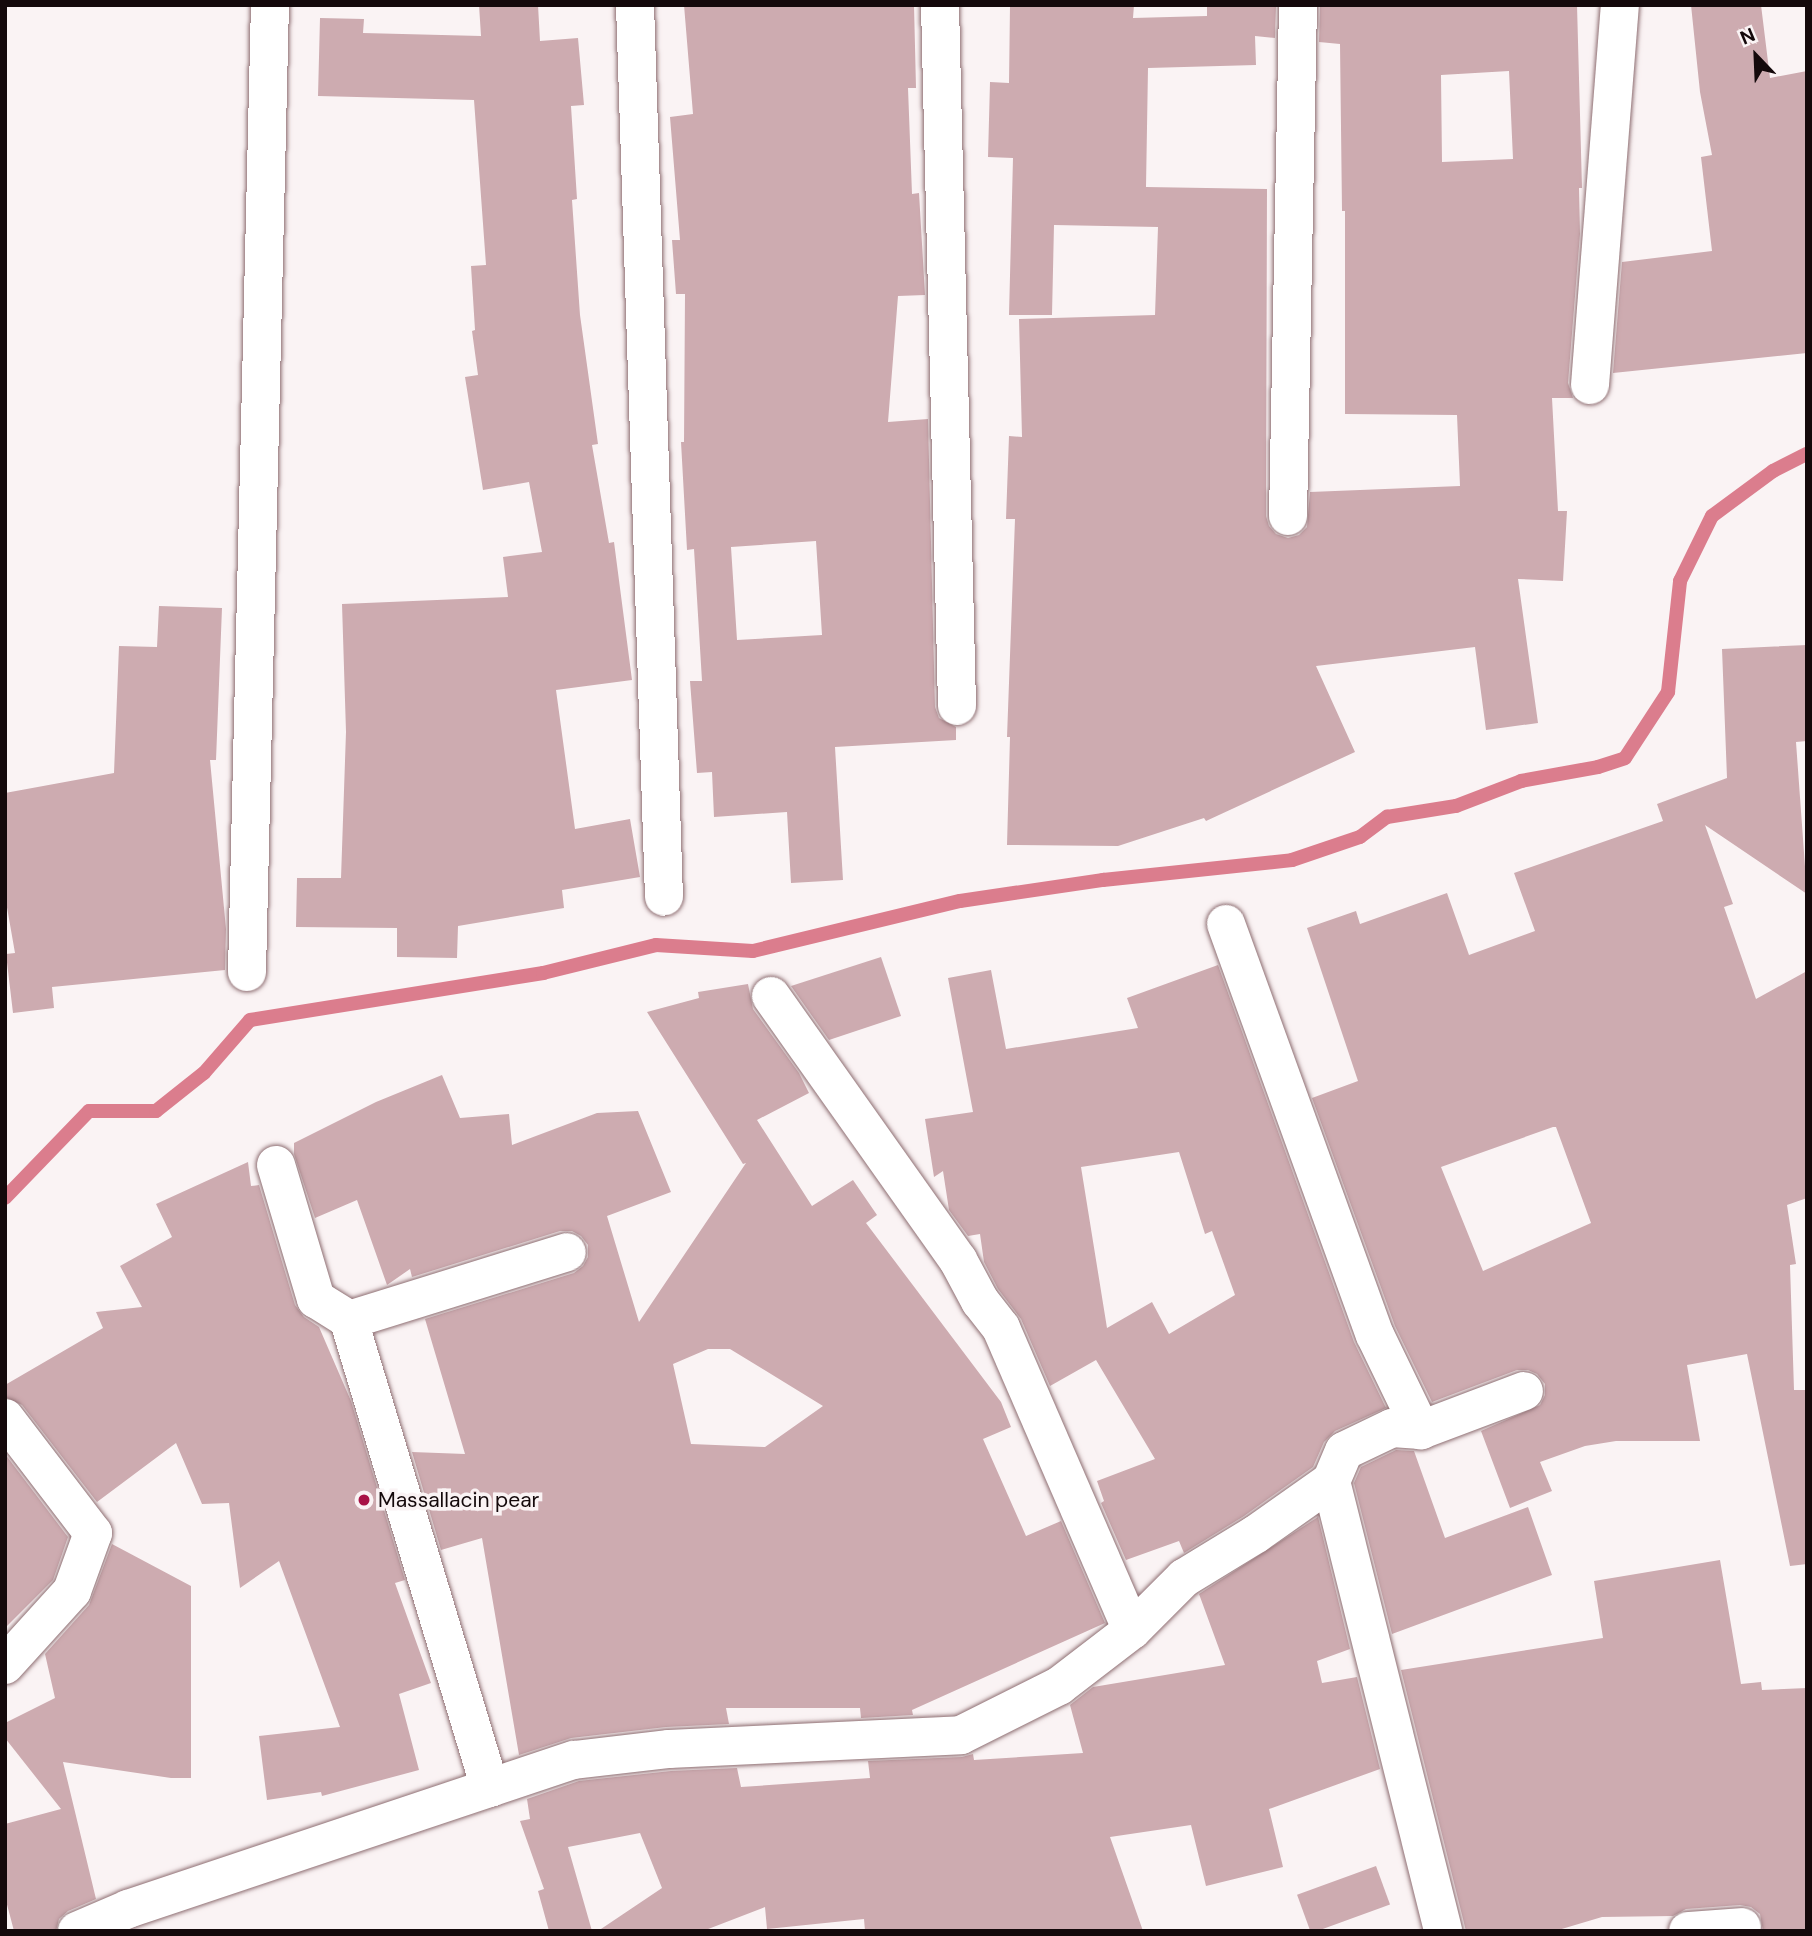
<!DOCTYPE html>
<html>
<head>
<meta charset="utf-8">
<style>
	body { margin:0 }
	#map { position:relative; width:1812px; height:1936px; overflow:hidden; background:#faf3f4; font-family:"DM Sans",sans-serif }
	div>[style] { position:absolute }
	.stream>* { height:14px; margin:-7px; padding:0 7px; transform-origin:7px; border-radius:7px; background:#db7d8d }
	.building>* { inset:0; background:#cdabb0; transform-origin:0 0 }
	.roads { filter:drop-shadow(0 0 2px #8e6e72) drop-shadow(0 0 2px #8e6e72) }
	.minor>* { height:38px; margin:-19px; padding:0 19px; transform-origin:19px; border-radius:19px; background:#fff }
	.dots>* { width:19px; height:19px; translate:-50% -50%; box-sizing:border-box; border:4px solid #faf3f4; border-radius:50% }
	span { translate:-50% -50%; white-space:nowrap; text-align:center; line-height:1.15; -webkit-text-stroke:7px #faf3f4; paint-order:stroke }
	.poi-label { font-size:21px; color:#14090b }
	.left { translate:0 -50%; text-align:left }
	.frame { position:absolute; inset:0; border:7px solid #14090b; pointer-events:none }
	.north { position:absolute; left:1721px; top:21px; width:70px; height:70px; -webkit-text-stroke:5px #faf3f4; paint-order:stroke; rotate:337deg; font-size:19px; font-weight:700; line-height:28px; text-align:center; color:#14090b }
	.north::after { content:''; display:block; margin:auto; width:24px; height:32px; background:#14090b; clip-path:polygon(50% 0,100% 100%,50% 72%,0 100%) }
</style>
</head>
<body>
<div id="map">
	<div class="stream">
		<div style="left:5px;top:1198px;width:121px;rotate:-46deg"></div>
		<div style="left:89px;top:1111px;width:67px"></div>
		<div style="left:156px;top:1111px;width:61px;rotate:-38.4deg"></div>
		<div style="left:204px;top:1073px;width:70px;rotate:-49deg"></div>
		<div style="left:250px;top:1020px;width:297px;rotate:-9.1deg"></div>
		<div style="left:543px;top:973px;width:116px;rotate:-13.9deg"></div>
		<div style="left:656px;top:945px;width:97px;rotate:3.5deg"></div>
		<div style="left:753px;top:951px;width:213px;rotate:-13.6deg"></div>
		<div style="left:960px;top:901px;width:145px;rotate:-8.4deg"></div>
		<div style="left:1103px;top:880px;width:190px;rotate:-6deg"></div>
		<div style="left:1292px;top:860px;width:72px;rotate:-18.7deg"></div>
		<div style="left:1360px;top:837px;width:34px;rotate:-37deg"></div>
		<div style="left:1387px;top:817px;width:70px;rotate:-9.1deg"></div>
		<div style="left:1456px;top:806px;width:70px;rotate:-21deg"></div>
		<div style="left:1521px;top:781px;width:78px;rotate:-10.3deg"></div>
		<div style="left:1598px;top:767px;width:28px;rotate:-18deg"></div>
		<div style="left:1625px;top:758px;width:79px;rotate:-56.9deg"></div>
		<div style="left:1668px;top:692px;width:112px;rotate:-83.8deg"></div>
		<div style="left:1680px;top:581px;width:72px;rotate:-63.8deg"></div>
		<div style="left:1712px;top:516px;width:76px;rotate:-36.4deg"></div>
		<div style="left:1773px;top:471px;width:38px;rotate:-27deg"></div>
	</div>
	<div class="building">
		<div style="clip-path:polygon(479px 5px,538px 5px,540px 41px,578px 38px,584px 105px,571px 106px,577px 199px,572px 200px,580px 315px,598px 444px,592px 445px,609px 543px,614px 542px,632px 680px,556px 690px,575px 829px,630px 819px,640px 877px,562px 890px,564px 908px,458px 926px,457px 958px,397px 957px,397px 928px,296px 927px,297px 878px,341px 878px,346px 732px,342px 604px,508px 597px,503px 557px,542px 552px,529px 482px,483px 490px,465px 377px,478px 375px,472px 331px,475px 330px,471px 266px,486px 265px,474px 100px,318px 96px,320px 18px,364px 19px,363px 33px,481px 36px)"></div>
		<div style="clip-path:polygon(evenodd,684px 5px,914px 5px,916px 88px,908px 88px,912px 194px,919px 193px,925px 295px,898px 296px,888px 422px,928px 419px,935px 707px,939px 718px,956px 727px,956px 740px,835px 747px,843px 880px,791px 883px,787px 812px,714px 817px,712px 772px,697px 773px,690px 681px,702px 681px,694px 549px,687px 550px,681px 442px,684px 442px,685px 294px,676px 294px,672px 240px,680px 240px,670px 117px,693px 114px,684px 5px,816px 541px,822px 635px,737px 640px,731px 547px,816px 541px)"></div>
		<div style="clip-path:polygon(evenodd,1010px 5px,1134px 5px,1133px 18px,1207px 16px,1207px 5px,1276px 5px,1275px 38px,1255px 36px,1256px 65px,1148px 68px,1146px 187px,1267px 189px,1266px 516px,1269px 526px,1276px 534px,1288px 538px,1299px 535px,1307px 527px,1310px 492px,1460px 486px,1457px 415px,1345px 414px,1345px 211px,1342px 211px,1340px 44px,1319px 42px,1320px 5px,1577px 5px,1582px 188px,1579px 188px,1580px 234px,1568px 383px,1573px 398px,1552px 398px,1558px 511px,1567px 511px,1563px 581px,1518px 579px,1538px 723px,1486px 730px,1475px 647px,1316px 666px,1355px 752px,1206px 821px,1204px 818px,1118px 846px,1007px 845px,1010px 737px,1007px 737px,1015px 519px,1006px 519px,1009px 436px,1022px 437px,1019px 319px,1155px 315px,1158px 227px,1054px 225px,1052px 315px,1009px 315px,1013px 158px,988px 157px,990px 82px,1009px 83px,1010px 5px,1509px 71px,1513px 159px,1442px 162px,1441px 75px,1509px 71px)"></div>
		<div style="clip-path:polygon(1691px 5px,1761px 5px,1770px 78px,1807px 71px,1807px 353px,1613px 373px,1622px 262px,1712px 251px,1701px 157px,1712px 155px,1700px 92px)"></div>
		<div style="clip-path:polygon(159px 606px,222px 608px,216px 760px,210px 760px,226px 929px,225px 970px,52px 987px,54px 1008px,13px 1013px,6px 954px,15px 953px,5px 896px,5px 793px,114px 773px,119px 646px,157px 647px)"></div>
		<div style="clip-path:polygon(evenodd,1807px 645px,1807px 741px,1796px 742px,1807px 894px,1705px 825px,1733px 904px,1724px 907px,1756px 999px,1807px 971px,1807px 1198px,1787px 1205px,1796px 1264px,1790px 1265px,1794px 1390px,1807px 1390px,1807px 1564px,1790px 1566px,1747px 1354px,1687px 1365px,1700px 1441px,1616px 1441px,1585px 1446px,1540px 1462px,1552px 1491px,1510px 1508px,1481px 1431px,1540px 1405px,1545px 1395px,1545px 1384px,1537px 1374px,1528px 1370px,1517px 1370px,1432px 1402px,1395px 1326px,1312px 1098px,1358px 1081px,1307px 928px,1356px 911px,1360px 924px,1447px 893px,1469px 955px,1535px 931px,1514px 873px,1663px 821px,1657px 804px,1727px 778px,1722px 649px,1807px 645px,1553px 1127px,1556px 1127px,1591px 1223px,1483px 1271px,1441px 1167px,1553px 1127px)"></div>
		<div style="clip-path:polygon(881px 957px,901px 1016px,829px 1040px,791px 986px)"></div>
		<div style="clip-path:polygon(evenodd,1218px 965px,1354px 1342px,1386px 1408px,1335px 1431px,1324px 1442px,1313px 1467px,1244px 1516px,1184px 1553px,1179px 1541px,1126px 1560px,1101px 1503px,1104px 1501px,1097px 1481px,1155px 1459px,1096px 1360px,1050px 1386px,1021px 1319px,998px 1289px,984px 1262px,980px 1234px,968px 1236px,949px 1210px,943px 1171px,934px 1177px,925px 1119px,973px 1112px,948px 978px,991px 970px,1006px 1049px,1138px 1028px,1127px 998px,1218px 965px,1179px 1152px,1205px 1234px,1212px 1231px,1235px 1295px,1169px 1334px,1152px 1302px,1107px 1328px,1081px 1167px,1179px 1152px)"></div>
		<div style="clip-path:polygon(evenodd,748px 984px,753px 1009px,799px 1073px,809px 1093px,757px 1120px,812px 1206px,853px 1180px,877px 1215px,866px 1223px,1001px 1402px,1011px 1427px,983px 1439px,1026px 1536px,1061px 1521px,1105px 1623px,912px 1710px,913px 1715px,861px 1718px,860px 1708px,726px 1708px,729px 1724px,666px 1727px,571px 1738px,519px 1755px,482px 1538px,441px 1550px,412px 1452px,465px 1454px,425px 1319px,574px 1273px,583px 1266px,588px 1257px,588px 1245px,581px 1236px,572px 1231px,560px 1231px,412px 1277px,410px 1269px,387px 1285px,357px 1200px,315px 1218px,294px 1154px,294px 1143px,376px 1102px,442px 1075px,460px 1118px,509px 1114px,512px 1145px,597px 1113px,638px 1111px,671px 1192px,607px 1216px,639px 1322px,746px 1163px,743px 1164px,647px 1012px,699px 998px,698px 992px,748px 984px,708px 1349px,730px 1349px,823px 1406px,765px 1447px,691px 1444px,673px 1364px,708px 1349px)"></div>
		<div style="clip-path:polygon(248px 1162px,251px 1186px,259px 1185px,295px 1305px,304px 1317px,319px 1327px,351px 1401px,405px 1580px,395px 1583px,431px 1683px,399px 1694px,419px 1770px,322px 1796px,321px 1792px,267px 1800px,259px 1736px,340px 1727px,279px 1561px,240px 1588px,229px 1503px,202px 1504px,176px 1443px,97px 1502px,22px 1405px,5px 1397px,5px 1385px,103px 1328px,96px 1312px,142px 1307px,120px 1266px,172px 1237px,156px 1204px)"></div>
		<div style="clip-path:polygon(1396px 1450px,1414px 1451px,1445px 1538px,1528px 1507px,1552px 1575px,1392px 1634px,1354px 1483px,1361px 1467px)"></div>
		<div style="clip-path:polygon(5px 1454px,68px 1537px,53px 1580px,5px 1628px)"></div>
		<div style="clip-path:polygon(1318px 1517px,1350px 1649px,1317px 1661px,1322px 1683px,1357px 1677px,1380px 1769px,1269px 1809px,1283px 1867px,1206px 1886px,1191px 1825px,1110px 1837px,1143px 1931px,865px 1931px,864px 1919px,767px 1929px,765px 1907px,703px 1931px,598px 1931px,662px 1888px,640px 1833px,568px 1847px,592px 1931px,549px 1931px,538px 1891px,544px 1889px,520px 1821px,530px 1819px,527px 1799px,579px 1781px,671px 1771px,737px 1768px,741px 1787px,870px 1778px,868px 1761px,962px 1757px,973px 1754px,974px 1760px,1083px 1753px,1070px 1705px,1093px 1687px,1225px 1665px,1199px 1594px)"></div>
		<div style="clip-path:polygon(112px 1544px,191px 1586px,191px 1778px,171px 1778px,63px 1762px,96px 1899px,68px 1911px,59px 1919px,56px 1931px,14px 1931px,5px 1897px,5px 1824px,61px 1809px,5px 1738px,5px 1723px,55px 1698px,45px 1654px,89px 1605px)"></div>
		<div style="clip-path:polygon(1720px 1560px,1741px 1684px,1761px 1682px,1762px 1690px,1807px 1688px,1807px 1931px,1763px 1931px,1760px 1914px,1751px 1907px,1740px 1905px,1686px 1909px,1673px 1916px,1602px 1917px,1555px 1931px,1466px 1931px,1401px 1670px,1603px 1638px,1594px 1581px)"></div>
		<div style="left:1376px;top:1866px;width:41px;height:84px;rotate:70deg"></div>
	</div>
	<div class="roads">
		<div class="minor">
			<div style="left:635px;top:5px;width:892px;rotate:88.14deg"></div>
			<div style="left:940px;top:5px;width:701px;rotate:88.61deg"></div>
			<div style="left:1590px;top:385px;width:381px;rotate:-85.5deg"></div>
			<div style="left:1288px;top:516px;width:511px;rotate:-88.88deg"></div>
			<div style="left:1226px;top:924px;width:437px;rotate:70.1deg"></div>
			<div style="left:1375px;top:1335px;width:106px;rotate:64.2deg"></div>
			<div style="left:1421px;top:1430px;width:29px;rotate:-176deg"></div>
			<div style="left:1392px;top:1428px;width:53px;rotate:154.4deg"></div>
			<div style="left:1344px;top:1451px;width:33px;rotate:113deg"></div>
			<div style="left:247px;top:972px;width:967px;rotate:-88.64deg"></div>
			<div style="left:771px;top:996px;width:324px;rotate:54.7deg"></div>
			<div style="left:958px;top:1260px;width:47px;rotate:61.8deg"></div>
			<div style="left:980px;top:1301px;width:34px;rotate:52deg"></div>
			<div style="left:1001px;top:1328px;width:329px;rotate:66.6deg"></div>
			<div style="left:276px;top:1165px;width:140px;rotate:73.4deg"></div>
			<div style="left:316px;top:1299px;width:39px;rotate:32deg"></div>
			<div style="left:5px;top:1418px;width:145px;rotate:52.6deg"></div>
			<div style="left:93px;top:1533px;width:62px;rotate:109.9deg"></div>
			<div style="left:72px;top:1591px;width:100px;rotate:132.2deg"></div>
			<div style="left:1421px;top:1430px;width:110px;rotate:-20.7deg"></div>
			<div style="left:490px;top:1788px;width:489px;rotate:-106.8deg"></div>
			<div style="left:349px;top:1320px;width:228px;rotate:-17.3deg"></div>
			<div style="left:77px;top:1931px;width:56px;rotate:-23.3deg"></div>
			<div style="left:128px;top:1909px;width:470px;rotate:-18.5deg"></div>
			<div style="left:574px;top:1760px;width:96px;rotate:-6.6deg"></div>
			<div style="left:669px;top:1749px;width:292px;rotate:-2.7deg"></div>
			<div style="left:961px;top:1735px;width:110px;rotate:-26.6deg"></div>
			<div style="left:1059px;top:1686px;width:92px;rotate:-37.5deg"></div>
			<div style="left:1132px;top:1630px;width:74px;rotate:-45deg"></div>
			<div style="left:1184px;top:1578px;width:84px;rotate:-31.4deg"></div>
			<div style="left:1256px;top:1534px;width:92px;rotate:-35.2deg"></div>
			<div style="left:1331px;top:1481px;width:464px;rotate:76deg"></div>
			<div style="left:1688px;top:1931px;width:54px;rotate:-4.2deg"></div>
		</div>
	</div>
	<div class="dots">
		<div style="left:364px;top:1500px;background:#a81246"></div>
	</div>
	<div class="poi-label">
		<span class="left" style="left:378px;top:1500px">Massallacin pear</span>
	</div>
	<div class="frame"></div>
	<div class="north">N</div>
</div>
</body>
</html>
